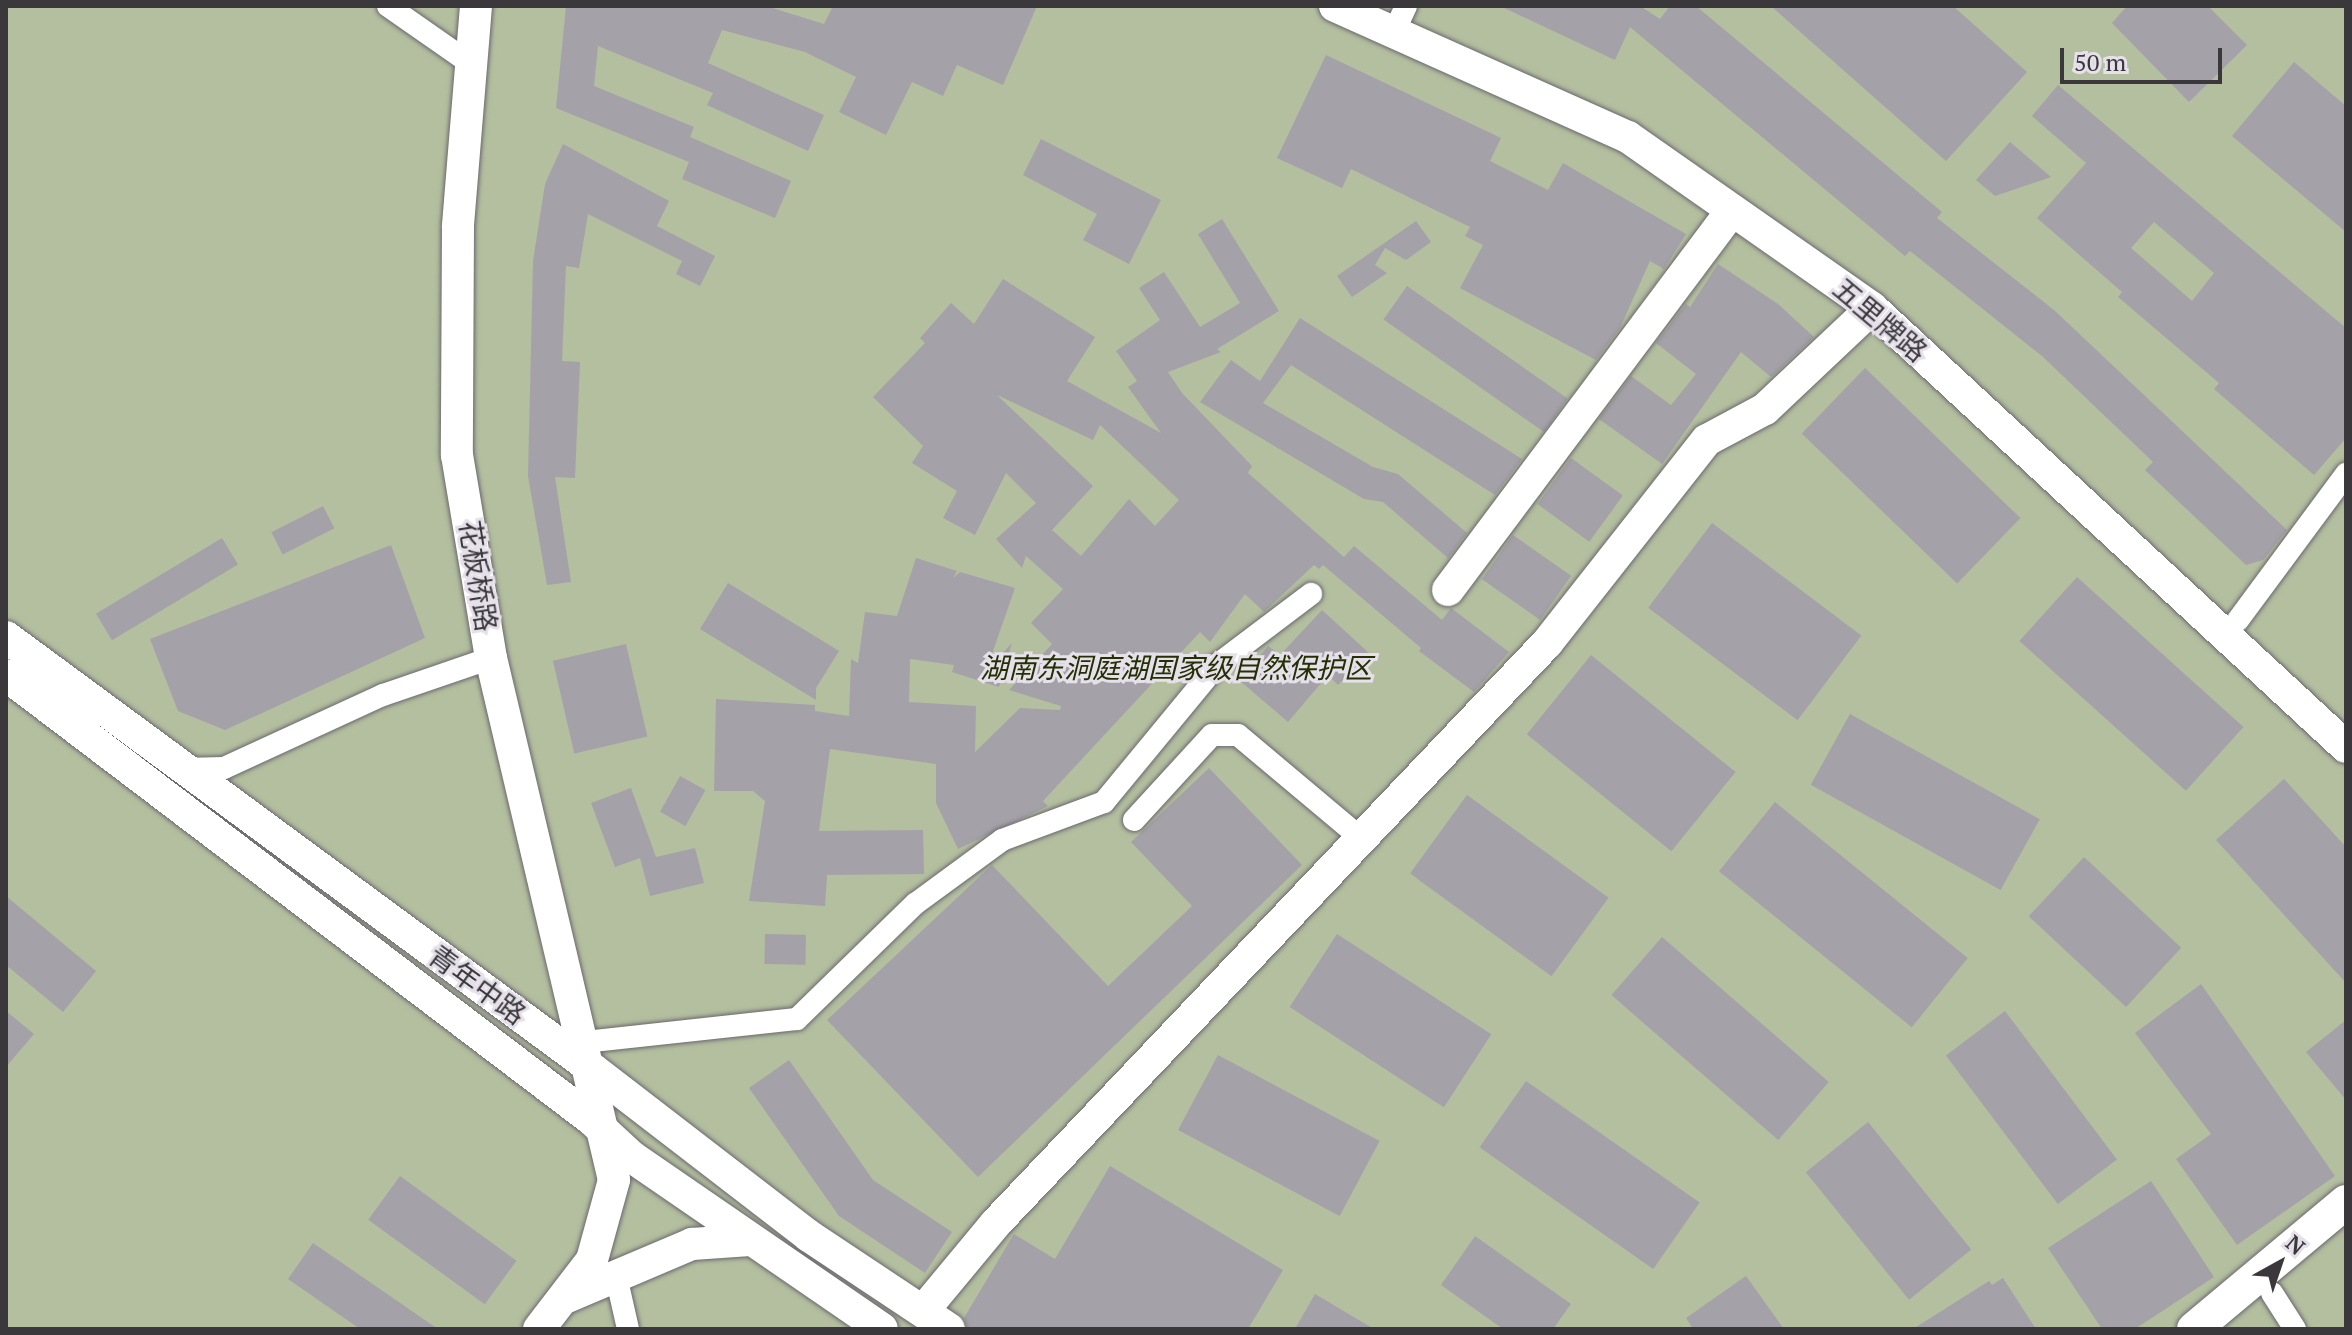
<!DOCTYPE html>
<html>
<head>
<meta charset="utf-8">
<style>
	body { margin:0 }
	#map { position:relative; width:2352px; height:1335px; overflow:hidden; background:#e5e0e9; font-family:"PT Serif","Noto Sans SC",serif }
	div>[style] { position:absolute }
	.green>* { inset:0; background:#b3bf9f; transform-origin:0 0 }
	.building>* { inset:0; background:#a5a1a9; transform-origin:0 0 }
	.roads { filter:drop-shadow(0 0 2px #6c686f) drop-shadow(0 0 2px #6c686f) }
	.street>* { height:22px; margin:-11px; padding:0 11px; transform-origin:11px; border-radius:11px; background:#fff }
	.secondary>* { height:32px; margin:-16px; padding:0 16px; transform-origin:16px; border-radius:16px; background:#fff }
	.primary>* { height:34px; margin:-17px; padding:0 17px; transform-origin:17px; border-radius:17px; background:#fff }
	span { translate:-50% -50%; white-space:nowrap; text-align:center; line-height:1.15; -webkit-text-stroke:6px #e5e0e9; paint-order:stroke }
	.street-label { font-size:28px; color:#3a383b }
	.park-label { font-size:28px; color:#243003; font-style:italic }
	.frame { position:absolute; inset:0; border:8px solid #3a383b; pointer-events:none }
	.north { position:absolute; left:2240px; top:1223px; width:80px; height:80px; -webkit-text-stroke:6px #e5e0e9; paint-order:stroke; rotate:40deg; font-size:22px; font-weight:700; line-height:32px; text-align:center; color:#3a383b }
	.north::after { content:''; display:block; margin:auto; width:28px; height:36px; background:#3a383b; clip-path:polygon(50% 0,100% 100%,50% 72%,0 100%) }
	.scale { position:absolute; left:2060px; top:48px; width:162px; height:36px; box-sizing:border-box; border:4px solid #3a383b; border-top:0; padding-left:10px; font-size:24px; line-height:28px; white-space:nowrap; color:#3a383b; -webkit-text-stroke:6px #e5e0e9; paint-order:stroke }
</style>
</head>
<body>
<div id="map">
	<div class="green">
		<div style="left:6px;top:6px;width:2340px;height:1323px"></div>
	</div>
	<div class="building">
		<div style="clip-path:polygon(566px 6px,766px 6px,824px 24px,833px 6px,1037px 6px,1003px 85px,957px 65px,943px 96px,912px 82px,886px 135px,839px 112px,856px 77px,805px 52px,722px 30px,708px 63px,824px 115px,808px 151px,707px 105px,713px 93px,598px 46px,594px 86px,694px 127px,690px 137px,791px 181px,775px 218px,682px 179px,689px 162px,556px 108px)"></div>
		<div style="clip-path:polygon(1500px 6px,1640px 6px,1660px 19px,1670px 6px,1696px 6px,1942px 212px,1937px 218px,2054px 310px,2287px 530px,2263px 560px,2246px 565px,2145px 470px,2153px 462px,2042px 356px,1910px 251px,1905px 256px,1630px 27px,1615px 60px)"></div>
		<div style="clip-path:polygon(1771px 6px,1953px 6px,2027px 72px,1946px 161px)"></div>
		<div style="clip-path:polygon(2127px 6px,2208px 6px,2247px 45px,2189px 102px,2112px 23px)"></div>
		<div style="clip-path:polygon(1326px 55px,1501px 138px,1490px 161px,1548px 190px,1563px 163px,1686px 234px,1664px 269px,1650px 261px,1620px 328px,1596px 360px,1460px 288px,1483px 245px,1465px 236px,1470px 227px,1351px 169px,1342px 188px,1277px 158px)"></div>
		<div style="clip-path:polygon(2294px 62px,2346px 106px,2346px 232px,2232px 136px)"></div>
		<div style="clip-path:polygon(evenodd,2058px 85px,2346px 328px,2346px 438px,2314px 475px,2214px 389px,2219px 383px,2118px 297px,2122px 292px,2037px 218px,2086px 163px,2032px 116px,2058px 85px,2154px 222px,2214px 273px,2192px 301px,2131px 248px,2154px 222px)"></div>
		<div style="clip-path:polygon(1041px 139px,1161px 200px,1129px 264px,1083px 240px,1097px 214px,1023px 175px)"></div>
		<div style="clip-path:polygon(2010px 142px,2051px 177px,1995px 196px,1976px 180px)"></div>
		<div style="clip-path:polygon(563px 144px,669px 201px,657px 226px,715px 256px,700px 286px,676px 274px,682px 261px,588px 214px,579px 268px,566px 266px,562px 361px,580px 362px,575px 478px,555px 477px,571px 582px,547px 585px,528px 476px,533px 261px,545px 184px)"></div>
		<div style="clip-path:polygon(evenodd,1222px 219px,1279px 311px,1217px 349px,1221px 352px,1168px 372px,1182px 393px,1252px 466px,1248px 473px,1344px 557px,1354px 546px,1442px 620px,1451px 608px,1509px 652px,1474px 692px,1419px 651px,1421px 648px,1323px 565px,1319px 569px,1314px 565px,1264px 612px,1245px 594px,1210px 642px,1200px 632px,1043px 801px,1048px 806px,958px 849px,936px 803px,936px 764px,830px 749px,819px 831px,923px 830px,924px 874px,827px 875px,825px 906px,749px 901px,765px 801px,753px 791px,714px 791px,716px 699px,815px 705px,815px 711px,849px 716px,851px 659px,858px 663px,865px 612px,897px 616px,916px 558px,957px 571px,953px 578px,960px 572px,1015px 588px,986px 671px,1012px 643px,999px 687px,952px 672px,954px 665px,910px 659px,909px 702px,976px 706px,975px 752px,1020px 708px,1060px 710px,1061px 706px,1009px 690px,1052px 644px,1031px 623px,1063px 589px,1026px 556px,1022px 568px,996px 539px,1036px 503px,1006px 473px,975px 535px,943px 518px,957px 491px,912px 463px,923px 446px,873px 397px,925px 343px,920px 338px,951px 303px,974px 324px,1003px 279px,1095px 337px,1067px 381px,1161px 433px,1128px 387px,1137px 381px,1116px 351px,1160px 320px,1139px 288px,1164px 272px,1200px 327px,1240px 303px,1198px 234px,1222px 219px,997px 395px,1093px 440px,1100px 425px,1179px 500px,1155px 526px,1129px 499px,1081px 556px,1052px 530px,1093px 486px,997px 395px)"></div>
		<div style="clip-path:polygon(1416px 221px,1431px 242px,1406px 260px,1385px 248px,1375px 265px,1387px 273px,1352px 297px,1337px 276px)"></div>
		<div style="clip-path:polygon(1718px 264px,1778px 304px,1814px 337px,1771px 377px,1741px 352px,1662px 464px,1599px 419px,1631px 376px,1671px 405px,1696px 374px,1656px 343px,1686px 304px,1690px 307px)"></div>
		<div style="left:1407px;top:286px;width:196px;height:41px;rotate:35deg"></div>
		<div style="clip-path:polygon(1300px 318px,1522px 459px,1495px 495px,1291px 365px,1263px 403px,1373px 467px,1398px 474px,1467px 533px,1448px 558px,1383px 502px,1364px 499px,1200px 402px,1231px 360px,1260px 381px)"></div>
		<div style="left:1865px;top:368px;width:216px;height:91px;rotate:44deg"></div>
		<div style="left:1571px;top:458px;width:64px;height:57px;rotate:36deg"></div>
		<div style="left:323px;top:506px;width:25px;height:58px;rotate:63deg"></div>
		<div style="left:1712px;top:523px;width:187px;height:106px;rotate:37deg"></div>
		<div style="left:1513px;top:535px;width:71px;height:54px;rotate:35deg"></div>
		<div style="left:222px;top:538px;width:31px;height:147px;rotate:59deg"></div>
		<div style="clip-path:polygon(391px 545px,425px 638px,225px 730px,178px 711px,150px 639px)"></div>
		<div style="left:2077px;top:577px;width:224px;height:86px;rotate:42deg"></div>
		<div style="clip-path:polygon(728px 583px,839px 651px,816px 688px,816px 700px,700px 629px)"></div>
		<div style="clip-path:polygon(1322px 610px,1369px 653px,1338px 685px,1328px 675px,1288px 722px,1239px 680px,1268px 646px,1280px 655px)"></div>
		<div style="left:626px;top:644px;width:95px;height:75px;rotate:77deg"></div>
		<div style="left:1591px;top:655px;width:186px;height:102px;rotate:39deg"></div>
		<div style="left:1850px;top:714px;width:217px;height:81px;rotate:29deg"></div>
		<div style="clip-path:polygon(1209px 768px,1302px 865px,978px 1177px,827px 1020px,992px 865px,1108px 986px,1192px 906px,1131px 842px)"></div>
		<div style="left:680px;top:776px;width:29px;height:41px;rotate:29deg"></div>
		<div style="clip-path:polygon(2284px 779px,2346px 847px,2346px 983px,2216px 840px)"></div>
		<div style="clip-path:polygon(631px 788px,656px 857px,695px 848px,704px 883px,650px 896px,640px 858px,615px 867px,591px 803px)"></div>
		<div style="left:1467px;top:795px;width:175px;height:97px;rotate:36deg"></div>
		<div style="left:1775px;top:802px;width:248px;height:89px;rotate:39deg"></div>
		<div style="left:2084px;top:857px;width:133px;height:81px;rotate:43deg"></div>
		<div style="clip-path:polygon(6px 896px,96px 971px,63px 1012px,6px 965px)"></div>
		<div style="left:765px;top:934px;width:41px;height:30px;rotate:1deg"></div>
		<div style="left:1337px;top:934px;width:184px;height:87px;rotate:33deg"></div>
		<div style="left:1662px;top:937px;width:221px;height:77px;rotate:41deg"></div>
		<div style="clip-path:polygon(2201px 984px,2335px 1176px,2237px 1245px,2176px 1159px,2211px 1134px,2135px 1033px)"></div>
		<div style="clip-path:polygon(6px 1011px,34px 1034px,6px 1067px)"></div>
		<div style="left:2005px;top:1011px;width:186px;height:74px;rotate:53deg"></div>
		<div style="clip-path:polygon(2346px 1020px,2346px 1100px,2306px 1052px)"></div>
		<div style="left:1218px;top:1055px;width:183px;height:85px;rotate:28deg"></div>
		<div style="clip-path:polygon(789px 1060px,873px 1180px,952px 1232px,925px 1273px,839px 1216px,749px 1088px)"></div>
		<div style="left:1526px;top:1081px;width:212px;height:81px;rotate:35deg"></div>
		<div style="left:1868px;top:1122px;width:164px;height:80px;rotate:51deg"></div>
		<div style="clip-path:polygon(1110px 1166px,1283px 1270px,1248px 1329px,967px 1327px,964px 1318px,1014px 1234px,1055px 1259px)"></div>
		<div style="left:400px;top:1176px;width:144px;height:54px;rotate:36deg"></div>
		<div style="clip-path:polygon(2151px 1181px,2214px 1277px,2135px 1329px,2102px 1329px,2048px 1248px)"></div>
		<div style="clip-path:polygon(1475px 1236px,1571px 1304px,1553px 1329px,1503px 1329px,1441px 1285px)"></div>
		<div style="clip-path:polygon(313px 1243px,438px 1329px,360px 1329px,288px 1279px)"></div>
		<div style="clip-path:polygon(1746px 1276px,1784px 1329px,1693px 1329px,1686px 1318px)"></div>
		<div style="clip-path:polygon(2003px 1278px,2036px 1329px,1913px 1329px,1989px 1281px,1992px 1285px)"></div>
		<div style="clip-path:polygon(1315px 1294px,1374px 1329px,1295px 1329px)"></div>
	</div>
	<div class="roads">
		<div class="street">
			<div style="left:388px;top:6px;width:101px;rotate:34.9deg"></div>
			<div style="left:1394px;top:32px;width:29px;rotate:-65deg"></div>
			<div style="left:2238px;top:620px;width:182px;rotate:-53.5deg"></div>
			<div style="left:182px;top:769px;width:42px;rotate:-1.4deg"></div>
			<div style="left:224px;top:768px;width:175px;rotate:-24.7deg"></div>
			<div style="left:383px;top:695px;width:114px;rotate:-18.9deg"></div>
			<div style="left:1134px;top:820px;width:115px;rotate:-47.5deg"></div>
			<div style="left:1212px;top:735px;width:26px"></div>
			<div style="left:1238px;top:735px;width:162px;rotate:40deg"></div>
			<div style="left:585px;top:1042px;width:213px;rotate:-6.2deg"></div>
			<div style="left:797px;top:1019px;width:165px;rotate:-44.3deg"></div>
			<div style="left:915px;top:904px;width:108px;rotate:-36.3deg"></div>
			<div style="left:1002px;top:840px;width:109px;rotate:-20.4deg"></div>
			<div style="left:1104px;top:802px;width:178px;rotate:-50.5deg"></div>
			<div style="left:1217px;top:665px;width:118px;rotate:-37.1deg"></div>
			<div style="left:616px;top:1276px;width:54px;rotate:77.2deg"></div>
			<div style="left:2272px;top:1293px;width:43px;rotate:57.4deg"></div>
		</div>
		<div class="secondary">
			<div style="left:476px;top:6px;width:222px;rotate:94.7deg"></div>
			<div style="left:458px;top:227px;width:228px;rotate:90.3deg"></div>
			<div style="left:457px;top:455px;width:206px;rotate:80.5deg"></div>
			<div style="left:491px;top:658px;width:536px;rotate:76.74deg"></div>
			<div style="left:614px;top:1180px;width:83px;rotate:105.4deg"></div>
			<div style="left:592px;top:1260px;width:87px;rotate:127.5deg"></div>
			<div style="left:1335px;top:6px;width:321px;rotate:24.1deg"></div>
			<div style="left:1628px;top:137px;width:298px;rotate:35deg"></div>
			<div style="left:1872px;top:308px;width:646px;rotate:42.8deg"></div>
			<div style="left:1448px;top:590px;width:474px;rotate:-53.2deg"></div>
			<div style="left:6px;top:637px;width:727px;rotate:36.38deg"></div>
			<div style="left:591px;top:1068px;width:275px;rotate:37.6deg"></div>
			<div style="left:809px;top:1236px;width:168px;rotate:33.6deg"></div>
			<div style="left:6px;top:675px;width:734px;rotate:37.2deg"></div>
			<div style="left:591px;top:1119px;width:56px;rotate:42.8deg"></div>
			<div style="left:632px;top:1157px;width:303px;rotate:34.5deg"></div>
			<div style="left:567px;top:1297px;width:136px;rotate:-23deg"></div>
			<div style="left:692px;top:1244px;width:58px;rotate:-3.9deg"></div>
			<div style="left:923px;top:1311px;width:114px;rotate:-50.3deg"></div>
			<div style="left:996px;top:1223px;width:800px;rotate:-46.47deg"></div>
			<div style="left:1547px;top:643px;width:258px;rotate:-51.8deg"></div>
			<div style="left:1707px;top:440px;width:66px;rotate:-28.1deg"></div>
			<div style="left:1765px;top:409px;width:147px;rotate:-43.3deg"></div>
		</div>
		<div class="primary">
			<div style="left:2194px;top:1329px;width:198px;rotate:-39.9deg"></div>
		</div>
	</div>
	<div class="street-label">
		<span style="left:1880px;top:320px;rotate:40deg">五里牌路</span>
		<span style="left:478px;top:576px;rotate:81deg">花板桥路</span>
		<span style="left:477px;top:985px;rotate:36deg">青年中路</span>
	</div>
	<div class="park-label">
		<span style="left:1176px;top:668px">湖南东洞庭湖国家级自然保护区</span>
	</div>
	<div class="frame"></div>
	<div class="north">N</div>
	<div class="scale">50 m</div>
</div>
</body>
</html>
